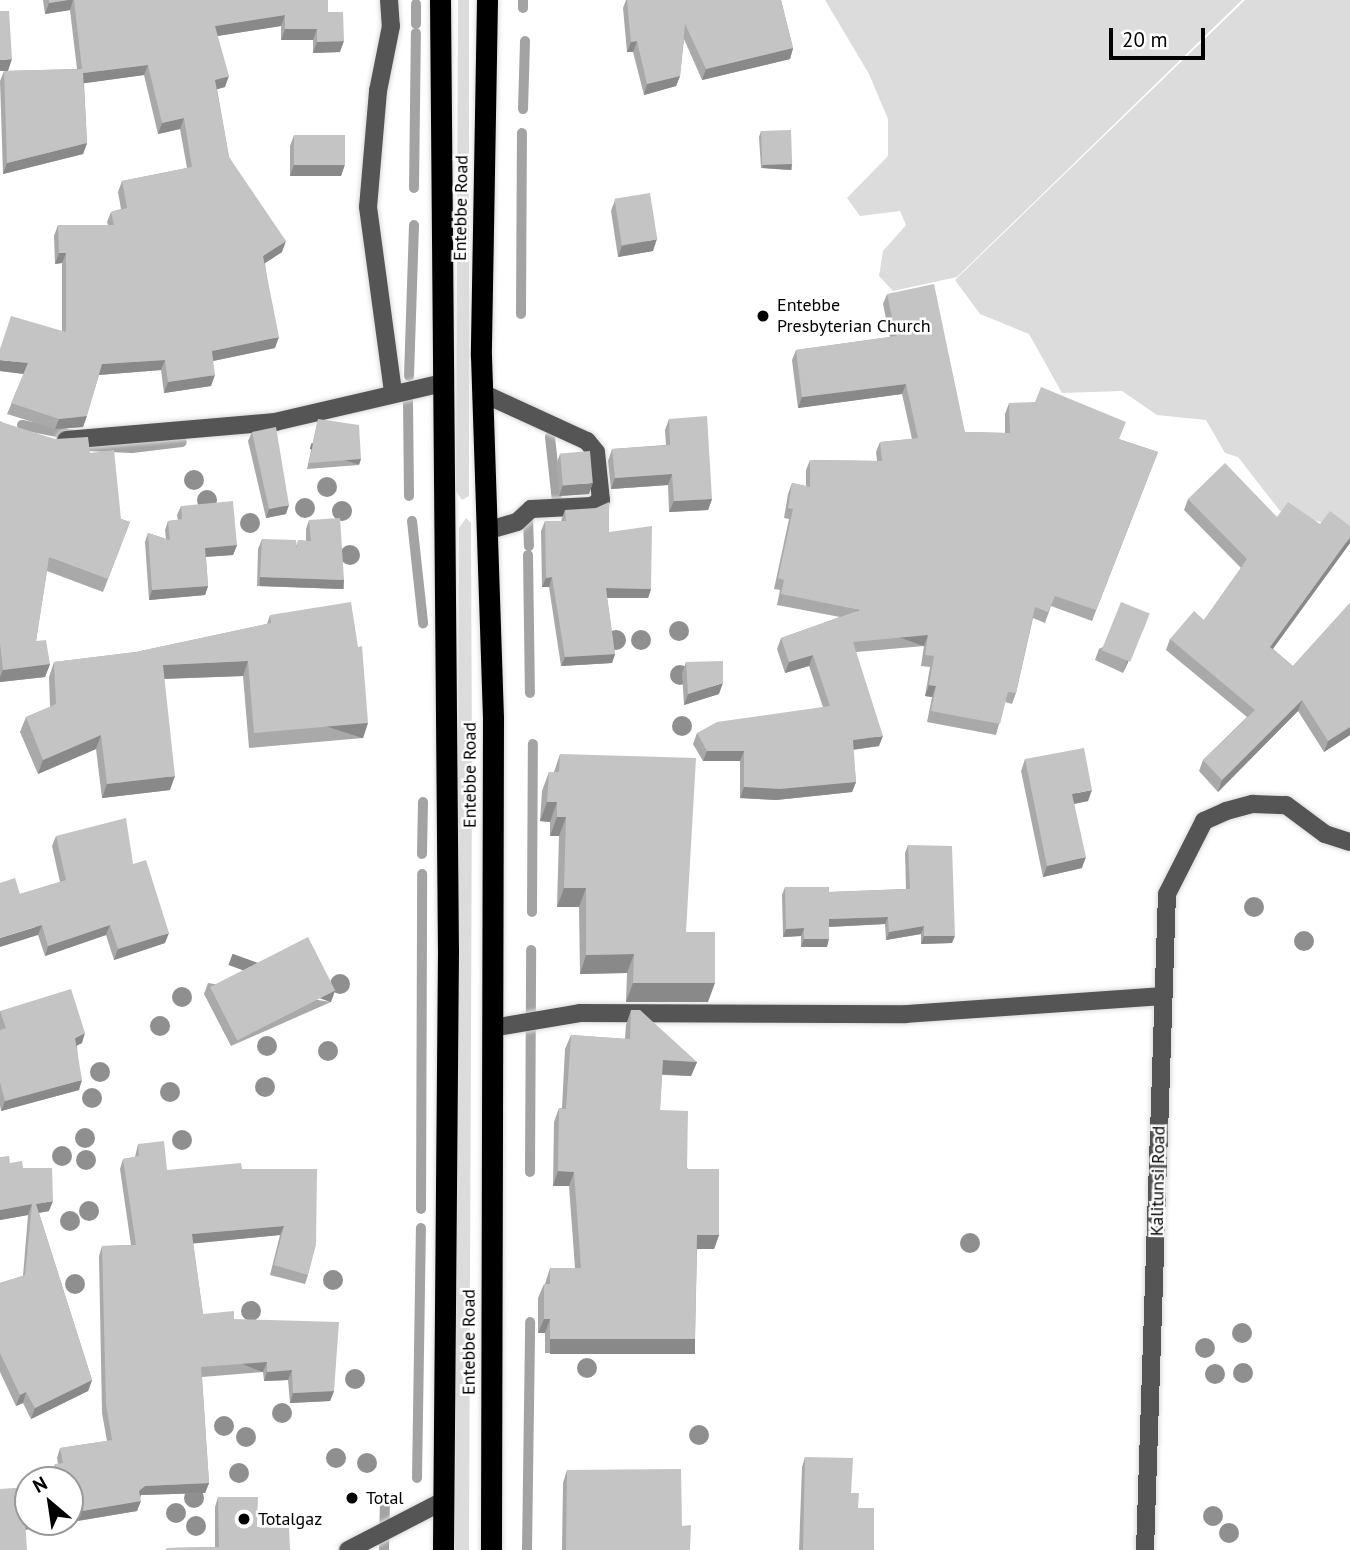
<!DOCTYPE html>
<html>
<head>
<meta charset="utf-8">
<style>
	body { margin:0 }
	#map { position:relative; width:1350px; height:1550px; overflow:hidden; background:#fff; font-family:"PT Sans",sans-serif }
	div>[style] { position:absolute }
	.green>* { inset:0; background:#dcdcdc }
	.stream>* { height:10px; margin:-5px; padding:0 5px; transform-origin:5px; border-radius:5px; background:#a3a3a3 }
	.roads { filter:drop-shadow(0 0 2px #dbdbdb) drop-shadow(0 0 2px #dbdbdb) }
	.minor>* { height:18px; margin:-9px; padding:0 9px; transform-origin:9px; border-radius:9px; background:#555 }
	.highway>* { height:21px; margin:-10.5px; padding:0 10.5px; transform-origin:10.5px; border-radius:10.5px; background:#000 }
	.trees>* { width:20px; height:20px; margin:-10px; border-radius:50%; background:#8f8f8f }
	.wall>* { inset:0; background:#a9a9a9 }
	.shaded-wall>* { inset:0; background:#898989; transform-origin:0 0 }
	.building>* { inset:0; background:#c4c4c4; transform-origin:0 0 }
	.dots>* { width:19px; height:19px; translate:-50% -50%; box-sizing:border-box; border:4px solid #fff; border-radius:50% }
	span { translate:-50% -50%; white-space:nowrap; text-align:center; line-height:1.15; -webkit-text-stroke:5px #fff; paint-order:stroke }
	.street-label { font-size:18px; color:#000 }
	.poi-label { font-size:18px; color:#000 }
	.left { translate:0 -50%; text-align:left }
	.north { position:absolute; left:14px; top:1466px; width:70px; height:70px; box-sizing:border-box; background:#fff; border:2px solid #999; border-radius:50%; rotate:331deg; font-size:19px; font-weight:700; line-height:28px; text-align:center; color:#000 }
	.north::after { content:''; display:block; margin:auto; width:24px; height:32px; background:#000; clip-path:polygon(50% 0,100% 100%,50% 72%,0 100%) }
	.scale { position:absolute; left:1109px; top:28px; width:96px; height:32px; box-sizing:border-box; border:4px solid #000; border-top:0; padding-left:9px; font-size:21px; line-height:24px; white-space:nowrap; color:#000; -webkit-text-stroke:5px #fff; paint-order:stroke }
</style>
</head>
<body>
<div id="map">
	<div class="green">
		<div style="clip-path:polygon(458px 0,469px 0,469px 496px,462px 500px,456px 491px)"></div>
		<div style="clip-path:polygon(825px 0,1242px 0,957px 277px,893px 291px,879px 276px,883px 251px,906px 225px,900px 211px,860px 216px,847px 198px,888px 156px,888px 119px,869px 74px)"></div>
		<div style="clip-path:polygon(1245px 0,1350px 0,1350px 530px,1280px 511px,1238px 457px,1225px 453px,1206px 420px,1157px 415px,1122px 391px,1062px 393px,1029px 334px,980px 314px,955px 280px)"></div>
		<div style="clip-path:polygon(466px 518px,471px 523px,472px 768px,469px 1550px,455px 1550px,459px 528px)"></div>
	</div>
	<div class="stream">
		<div style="left:523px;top:0;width:8px;rotate:90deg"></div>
		<div style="left:416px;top:4px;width:20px;rotate:90deg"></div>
		<div style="left:523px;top:109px;width:68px;rotate:-88.3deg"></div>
		<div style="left:414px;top:188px;width:155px;rotate:-89.3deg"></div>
		<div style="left:521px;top:314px;width:181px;rotate:-89.7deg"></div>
		<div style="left:409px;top:376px;width:151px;rotate:-88.1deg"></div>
		<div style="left:408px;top:400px;width:96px;rotate:89.4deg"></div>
		<div style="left:22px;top:425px;width:52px;rotate:11.1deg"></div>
		<div style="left:550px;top:437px;width:74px;rotate:83.8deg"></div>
		<div style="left:87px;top:446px;width:45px;rotate:2.5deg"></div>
		<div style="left:132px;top:448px;width:50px;rotate:-6.8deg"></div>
		<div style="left:528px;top:519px;width:27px;rotate:88deg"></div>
		<div style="left:412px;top:521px;width:103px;rotate:83.8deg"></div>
		<div style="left:528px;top:555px;width:138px;rotate:89.2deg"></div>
		<div style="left:422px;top:854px;width:52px;rotate:-88.9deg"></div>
		<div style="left:532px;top:912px;width:168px;rotate:-89.7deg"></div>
		<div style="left:530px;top:1172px;width:222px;rotate:-89.7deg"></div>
		<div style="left:421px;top:1209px;width:335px;rotate:-89.8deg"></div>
		<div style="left:417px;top:1478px;width:250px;rotate:-89.1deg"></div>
		<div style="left:384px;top:1550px;width:54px;rotate:-88.9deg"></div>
		<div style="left:527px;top:1550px;width:228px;rotate:-89.2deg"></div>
	</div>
	<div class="roads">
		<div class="minor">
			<div style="left:389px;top:0;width:26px;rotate:86deg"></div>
			<div style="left:391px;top:26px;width:66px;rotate:101.3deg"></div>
			<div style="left:378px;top:91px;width:116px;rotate:94.9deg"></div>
			<div style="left:368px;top:207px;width:188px;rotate:82.3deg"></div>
			<div style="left:482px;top:393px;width:115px;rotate:24.6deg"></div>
			<div style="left:587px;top:441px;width:14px;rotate:51deg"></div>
			<div style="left:596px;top:452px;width:48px;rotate:84.1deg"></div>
			<div style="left:601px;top:500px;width:11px;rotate:146deg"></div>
			<div style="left:592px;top:506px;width:61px;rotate:177.2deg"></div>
			<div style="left:531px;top:509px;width:19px;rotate:137deg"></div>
			<div style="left:517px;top:522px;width:29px;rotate:164deg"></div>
			<div style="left:66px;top:440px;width:210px;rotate:-4.9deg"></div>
			<div style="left:275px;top:422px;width:171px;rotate:-13.1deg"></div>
			<div style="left:492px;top:1028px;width:89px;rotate:-9.7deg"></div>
			<div style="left:580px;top:1013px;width:326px;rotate:0.2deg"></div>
			<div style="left:906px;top:1014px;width:256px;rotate:-4deg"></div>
			<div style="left:348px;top:1550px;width:109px;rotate:-27.3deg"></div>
			<div style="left:1145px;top:1550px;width:656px;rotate:-88.08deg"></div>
			<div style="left:1167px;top:894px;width:82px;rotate:-63.1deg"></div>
			<div style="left:1204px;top:821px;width:24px;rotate:-24deg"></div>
			<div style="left:1226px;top:811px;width:28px;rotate:-15deg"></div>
			<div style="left:1253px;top:804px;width:33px;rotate:2deg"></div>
			<div style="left:1286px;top:805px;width:49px;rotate:36.6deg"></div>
			<div style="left:1325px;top:834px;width:26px;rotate:18deg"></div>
		</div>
		<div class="highway">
			<div style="left:440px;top:0;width:950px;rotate:89.52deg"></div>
			<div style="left:448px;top:950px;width:600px;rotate:90.48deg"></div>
			<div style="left:487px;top:0;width:356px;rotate:91deg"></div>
			<div style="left:481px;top:356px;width:362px;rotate:88.1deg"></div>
			<div style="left:493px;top:718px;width:832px;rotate:90.14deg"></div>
		</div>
	</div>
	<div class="trees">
		<div style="left:194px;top:480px"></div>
		<div style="left:327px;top:487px"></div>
		<div style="left:207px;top:500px"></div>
		<div style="left:305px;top:508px"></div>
		<div style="left:342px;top:511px"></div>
		<div style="left:250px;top:523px"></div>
		<div style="left:350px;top:555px"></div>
		<div style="left:679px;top:631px"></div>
		<div style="left:616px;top:640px"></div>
		<div style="left:641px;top:640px"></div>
		<div style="left:680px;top:675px"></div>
		<div style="left:682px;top:726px"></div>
		<div style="left:1254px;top:907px"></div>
		<div style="left:1304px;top:941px"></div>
		<div style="left:340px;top:984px"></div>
		<div style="left:182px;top:997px"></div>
		<div style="left:160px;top:1026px"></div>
		<div style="left:267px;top:1046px"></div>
		<div style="left:328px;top:1051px"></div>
		<div style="left:100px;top:1072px"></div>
		<div style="left:265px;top:1087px"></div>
		<div style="left:170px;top:1092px"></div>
		<div style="left:92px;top:1098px"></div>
		<div style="left:85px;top:1138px"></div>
		<div style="left:182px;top:1140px"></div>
		<div style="left:62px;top:1156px"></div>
		<div style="left:86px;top:1160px"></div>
		<div style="left:89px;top:1211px"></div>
		<div style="left:70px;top:1221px"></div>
		<div style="left:970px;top:1243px"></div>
		<div style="left:333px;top:1280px"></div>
		<div style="left:75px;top:1284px"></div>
		<div style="left:251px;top:1311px"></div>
		<div style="left:1242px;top:1333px"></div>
		<div style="left:1205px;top:1348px"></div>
		<div style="left:587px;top:1368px"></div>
		<div style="left:1243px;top:1373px"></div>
		<div style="left:1215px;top:1374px"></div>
		<div style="left:355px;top:1379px"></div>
		<div style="left:282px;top:1413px"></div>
		<div style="left:224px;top:1426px"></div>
		<div style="left:699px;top:1435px"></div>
		<div style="left:246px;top:1437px"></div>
		<div style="left:336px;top:1458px"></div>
		<div style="left:367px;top:1463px"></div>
		<div style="left:239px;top:1473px"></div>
		<div style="left:194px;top:1498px"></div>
		<div style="left:176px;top:1513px"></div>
		<div style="left:1213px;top:1516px"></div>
		<div style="left:196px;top:1526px"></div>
		<div style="left:1229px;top:1533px"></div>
	</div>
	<div class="wall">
		<div style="clip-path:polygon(43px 0,328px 0,328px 12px,340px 52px,313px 53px,313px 40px,281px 40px,281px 26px,217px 36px,225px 87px,217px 89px,229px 157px,282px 252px,265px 263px,275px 348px,213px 361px,211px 386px,164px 393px,161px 370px,99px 375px,83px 427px,55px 429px,7px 414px,24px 374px,0 371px,62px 331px,62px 263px,55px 264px,54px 236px,58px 225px,108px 225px,107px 222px,111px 212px,121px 209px,118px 192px,122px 181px,187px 168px,180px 129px,158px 134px,144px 75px,84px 83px,87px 143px,83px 154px,3px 174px,0 81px,4px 71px,77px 69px,70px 10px,45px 14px)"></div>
		<div style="clip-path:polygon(626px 0,781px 0,793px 48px,790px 59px,702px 80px,684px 39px,680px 76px,676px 86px,644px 95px,633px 52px,627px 52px,623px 8px)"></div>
		<div style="clip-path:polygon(761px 131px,790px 170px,761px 168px,759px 137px)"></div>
		<div style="clip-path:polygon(294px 135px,345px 164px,341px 176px,290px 176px,290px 146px)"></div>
		<div style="clip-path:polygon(615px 200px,653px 251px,618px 257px,611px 211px)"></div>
		<div style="clip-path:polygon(887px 294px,965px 432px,1005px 433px,1005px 414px,1009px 403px,1158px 452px,1092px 621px,1051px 606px,1045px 623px,1033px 618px,1016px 693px,1012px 704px,1005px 702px,996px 735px,927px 722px,932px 697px,925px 696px,930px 667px,921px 666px,924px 646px,856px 652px,879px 746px,853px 750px,856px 782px,852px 792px,776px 800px,740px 798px,740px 761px,703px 761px,693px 744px,697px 733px,823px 707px,809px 666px,785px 673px,777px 649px,781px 638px,840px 617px,777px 605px,780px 590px,774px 589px,789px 519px,784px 518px,788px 494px,792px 483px,806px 486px,806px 470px,810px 460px,877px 461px,876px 452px,880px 442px,912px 439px,902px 394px,798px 408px,792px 360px,796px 350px,890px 337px,883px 304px)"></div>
		<div style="clip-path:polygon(318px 419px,359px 465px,307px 469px)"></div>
		<div style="clip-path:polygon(669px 419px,712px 499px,708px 510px,669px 512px,668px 485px,611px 489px,608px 461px,612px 449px,666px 445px,665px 430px)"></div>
		<div style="clip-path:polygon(0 421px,1px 422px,90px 453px,121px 519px,130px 522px,103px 592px,47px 571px,36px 641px,50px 664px,45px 677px,0 682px)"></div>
		<div style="clip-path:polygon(252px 432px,286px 514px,266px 518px,248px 441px)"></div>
		<div style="clip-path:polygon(560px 454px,589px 494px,559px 496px,556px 465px)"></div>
		<div style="clip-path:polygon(1188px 499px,1277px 517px,1320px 524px,1350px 543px,1273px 649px,1293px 666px,1350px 603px,1350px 735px,1324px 752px,1298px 711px,1218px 792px,1199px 771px,1203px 760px,1247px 717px,1166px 650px,1170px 639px,1204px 620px,1241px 568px,1184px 510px)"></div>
		<div style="clip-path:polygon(181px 506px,237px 545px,233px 555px,206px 557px,208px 586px,205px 595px,149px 600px,145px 542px,148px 533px,166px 539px,165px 530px,168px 521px,178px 520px,177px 515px)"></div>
		<div style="clip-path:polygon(565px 510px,609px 532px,651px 589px,648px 598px,607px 598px,615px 654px,612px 663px,561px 666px,549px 587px,542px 587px,541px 531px,545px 521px,561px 521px)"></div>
		<div style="clip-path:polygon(309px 520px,344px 580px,340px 589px,257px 586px,258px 549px,262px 539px,297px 545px,298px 540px,306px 541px,306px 529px)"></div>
		<div style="clip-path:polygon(270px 615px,363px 738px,249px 748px,243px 676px,164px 679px,170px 790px,102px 798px,96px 749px,38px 774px,20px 732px,26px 717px,50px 707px,49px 677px,54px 662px,136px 652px,267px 624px)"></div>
		<div style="clip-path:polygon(1145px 625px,1123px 673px,1095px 660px,1099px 649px)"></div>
		<div style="clip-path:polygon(686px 662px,719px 694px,684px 705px,682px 673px)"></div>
		<div style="clip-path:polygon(560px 754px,686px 932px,708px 1002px,626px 1002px,627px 973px,580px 974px,579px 907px,557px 907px,559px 836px,550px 836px,550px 822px,540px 821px,542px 791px,549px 772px,554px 772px)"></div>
		<div style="clip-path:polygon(1025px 759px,1088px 801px,1074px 804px,1082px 868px,1043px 877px,1021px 771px)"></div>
		<div style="clip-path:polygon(56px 836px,133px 864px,165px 943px,114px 960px,106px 935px,45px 956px,38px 935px,20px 894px,60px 882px,52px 846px)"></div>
		<div style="clip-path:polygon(908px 845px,952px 943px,921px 944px,921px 934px,886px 940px,885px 924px,829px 927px,827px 947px,801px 947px,801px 936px,783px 937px,782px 895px,785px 887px,829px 892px,906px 889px,905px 853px)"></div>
		<div style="clip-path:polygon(208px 983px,331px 1002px,231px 1046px,204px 994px)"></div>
		<div style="clip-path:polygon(631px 1010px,697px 1062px,691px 1076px,662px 1075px,660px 1110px,719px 1235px,714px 1249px,697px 1249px,695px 1339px,690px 1353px,545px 1353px,545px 1333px,538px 1333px,538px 1298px,544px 1284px,545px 1284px,550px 1268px,575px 1268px,569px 1186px,553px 1186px,554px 1122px,559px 1108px,562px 1108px,565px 1049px,571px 1035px,625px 1039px,626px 1025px)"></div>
		<div style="clip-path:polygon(0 1011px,82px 1043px,77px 1045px,79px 1090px,1px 1111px,0 1106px)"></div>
		<div style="clip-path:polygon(138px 1144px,167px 1170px,317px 1169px,308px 1275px,305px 1284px,270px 1275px,280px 1235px,193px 1243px,203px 1314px,234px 1319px,334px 1391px,330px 1401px,290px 1403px,288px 1380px,264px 1381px,263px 1372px,202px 1377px,209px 1483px,205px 1493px,141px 1495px,137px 1511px,26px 1530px,0 1550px,70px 1480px,52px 1480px,51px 1474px,55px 1464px,58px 1464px,57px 1458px,60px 1448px,107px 1441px,102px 1413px,99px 1256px,102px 1246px,131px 1245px,120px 1169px,123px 1159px,135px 1157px)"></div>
		<div style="clip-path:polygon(0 1157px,10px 1163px,23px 1168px,49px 1211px,39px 1213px,92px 1380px,88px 1391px,31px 1419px,23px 1403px,16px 1406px,0 1372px,0 1283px,23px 1276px,28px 1215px,0 1220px)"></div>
		<div style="clip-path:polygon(805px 1457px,851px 1493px,858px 1508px,874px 1550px,799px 1550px,802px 1467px)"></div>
		<div style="clip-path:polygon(567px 1470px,682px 1526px,690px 1550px,562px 1550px,563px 1483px)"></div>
		<div style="clip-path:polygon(218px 1497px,257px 1527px,290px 1550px,166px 1550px,167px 1548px,215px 1547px,215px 1507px)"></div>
	</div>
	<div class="shaded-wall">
		<div style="clip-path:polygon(68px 0,73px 0,70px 10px,45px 14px,49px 3px)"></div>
		<div style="clip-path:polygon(285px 15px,281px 26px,211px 37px,215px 26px)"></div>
		<div style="clip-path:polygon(285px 29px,317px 29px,313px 40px,281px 40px)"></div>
		<div style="clip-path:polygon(344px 41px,340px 52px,313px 53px,317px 42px)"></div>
		<div style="clip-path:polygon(637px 41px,633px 52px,627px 52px,631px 42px)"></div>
		<div style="clip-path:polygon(793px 48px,790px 59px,702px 80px,706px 69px)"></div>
		<div style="clip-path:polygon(12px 59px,8px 71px,0 71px,0 60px)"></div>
		<div style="clip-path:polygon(148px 65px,144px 75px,79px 84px,83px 73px)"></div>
		<div style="clip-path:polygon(229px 76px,225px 87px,211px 91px,215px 80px)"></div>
		<div style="clip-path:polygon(680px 76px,676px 86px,644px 95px,647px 84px)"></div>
		<div style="clip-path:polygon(184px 118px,180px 129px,158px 134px,162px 123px)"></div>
		<div style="clip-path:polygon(87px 143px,83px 154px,3px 174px,7px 163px)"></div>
		<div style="left:763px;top:162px;width:29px;height:6px;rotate:4deg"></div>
		<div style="clip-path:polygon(345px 164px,341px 176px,290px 176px,294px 165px)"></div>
		<div style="clip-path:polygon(657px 239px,653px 251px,618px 257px,622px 246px)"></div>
		<div style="clip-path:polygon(286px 241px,282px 252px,259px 267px,263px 256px)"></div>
		<div style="clip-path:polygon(59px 253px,66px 253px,62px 263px,55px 264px)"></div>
		<div style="clip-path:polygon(279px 337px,275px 348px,208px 362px,212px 351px)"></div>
		<div style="clip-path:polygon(0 360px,28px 363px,24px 374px,0 371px)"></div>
		<div style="clip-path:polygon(165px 360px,161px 370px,98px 375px,102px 364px)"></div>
		<div style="clip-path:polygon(215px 375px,211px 386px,164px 393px,168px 382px)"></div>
		<div style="clip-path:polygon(906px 384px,902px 394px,798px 408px,802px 397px)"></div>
		<div style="clip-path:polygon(87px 416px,83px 427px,55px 429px,59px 419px)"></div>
		<div style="left:361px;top:459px;width:6px;height:52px;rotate:108deg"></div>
		<div style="clip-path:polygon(672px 474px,668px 485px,611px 489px,615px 478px)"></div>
		<div style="clip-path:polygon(593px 483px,589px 494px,559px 496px,563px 485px)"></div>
		<div style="clip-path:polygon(712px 499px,708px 510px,669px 512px,674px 501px)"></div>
		<div style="clip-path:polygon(289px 505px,286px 514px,266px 518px,269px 509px)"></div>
		<div style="clip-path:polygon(1350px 537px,1350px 543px,1266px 658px,1270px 647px)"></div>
		<div style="clip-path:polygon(237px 545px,233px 555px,202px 557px,205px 548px)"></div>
		<div style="left:260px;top:577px;width:84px;height:9px;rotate:2deg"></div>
		<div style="clip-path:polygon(552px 577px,549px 587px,542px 587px,546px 578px)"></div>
		<div style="clip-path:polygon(208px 586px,205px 595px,149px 600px,152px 590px)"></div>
		<div style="clip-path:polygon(606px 588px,651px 589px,648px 598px,603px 598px)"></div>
		<div style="clip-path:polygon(1150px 614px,1145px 625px,1123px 673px,1127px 662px)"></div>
		<div style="left:928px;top:635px;width:12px;height:75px;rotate:110deg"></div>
		<div style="clip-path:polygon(615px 654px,612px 663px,561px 666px,565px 657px)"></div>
		<div style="clip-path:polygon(813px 655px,809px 666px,785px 673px,789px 662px)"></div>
		<div style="clip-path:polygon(248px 661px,243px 676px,157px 679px,163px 665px)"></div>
		<div style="clip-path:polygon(50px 664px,45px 677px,0 682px,0 677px,3px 670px)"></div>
		<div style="clip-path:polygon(723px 683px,719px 694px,684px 705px,688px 694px)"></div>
		<div style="clip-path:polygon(929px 685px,936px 686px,932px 697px,925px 696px)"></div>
		<div style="clip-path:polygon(1302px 700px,1298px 711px,1218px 792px,1222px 780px)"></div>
		<div style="left:368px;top:723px;width:16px;height:114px;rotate:108deg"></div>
		<div style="clip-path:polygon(1350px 727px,1350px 735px,1324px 752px,1328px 741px)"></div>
		<div style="clip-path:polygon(101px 735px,96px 749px,38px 774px,43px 760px)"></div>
		<div style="clip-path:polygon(883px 736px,879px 746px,849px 750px,853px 740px)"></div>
		<div style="clip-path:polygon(707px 751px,744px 751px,740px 761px,703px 761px)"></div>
		<div style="clip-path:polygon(175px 776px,170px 790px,102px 798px,107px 784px)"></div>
		<div style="clip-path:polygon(856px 782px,852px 792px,776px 800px,740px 798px,744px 787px)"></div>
		<div style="clip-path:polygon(1092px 790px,1088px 801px,1068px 805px,1072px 794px)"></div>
		<div style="clip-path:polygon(547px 802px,557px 802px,550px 822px,540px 821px)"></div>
		<div style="clip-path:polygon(557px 817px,566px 817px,559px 836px,550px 836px)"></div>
		<div style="clip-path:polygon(1086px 857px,1082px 868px,1043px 877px,1047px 866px)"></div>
		<div style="clip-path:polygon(564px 888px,586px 888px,579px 907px,557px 907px)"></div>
		<div style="clip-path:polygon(888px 917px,885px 924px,826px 927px,829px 919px)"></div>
		<div style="clip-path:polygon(42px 925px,38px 935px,0 947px,0 938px)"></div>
		<div style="clip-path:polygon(110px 925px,106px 935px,45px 956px,48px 946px)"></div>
		<div style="clip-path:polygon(924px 926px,921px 934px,886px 940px,889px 932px)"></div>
		<div style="clip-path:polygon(804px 928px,801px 936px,783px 937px,786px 929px)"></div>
		<div style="clip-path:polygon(169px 933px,165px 943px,114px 960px,118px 949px)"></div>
		<div style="clip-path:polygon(924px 936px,955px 936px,952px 943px,921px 944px)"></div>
		<div style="clip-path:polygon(804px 939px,829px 939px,827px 947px,801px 947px)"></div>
		<div style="clip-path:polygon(634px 954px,627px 973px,580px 974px,586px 955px)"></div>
		<div style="clip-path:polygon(633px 983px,715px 983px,708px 1002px,626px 1002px)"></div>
		<div style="left:335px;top:991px;width:12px;height:109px;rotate:110deg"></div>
		<div style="clip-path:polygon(85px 1033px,82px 1043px,72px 1048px,75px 1038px)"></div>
		<div style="clip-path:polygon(663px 1060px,697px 1062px,691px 1076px,658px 1074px)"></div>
		<div style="clip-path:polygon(82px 1080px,79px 1090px,1px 1111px,5px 1101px)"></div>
		<div style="clip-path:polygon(558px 1171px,574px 1172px,569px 1186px,553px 1186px)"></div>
		<div style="clip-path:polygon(53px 1201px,49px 1211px,32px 1214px,36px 1204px)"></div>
		<div style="clip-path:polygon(32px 1204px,28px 1215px,0 1220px,0 1210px)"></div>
		<div style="clip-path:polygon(284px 1226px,280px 1235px,189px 1244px,192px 1234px)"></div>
		<div style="clip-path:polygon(697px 1235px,719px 1235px,714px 1249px,692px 1249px)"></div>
		<div style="clip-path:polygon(544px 1319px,550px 1319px,545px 1333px,538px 1333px)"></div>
		<div style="left:550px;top:1339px;width:145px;height:15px"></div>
		<div style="left:267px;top:1362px;width:11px;height:66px;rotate:112deg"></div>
		<div style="clip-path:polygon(292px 1370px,288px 1380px,264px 1381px,267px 1372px)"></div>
		<div style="clip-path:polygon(92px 1380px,88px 1391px,31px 1419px,35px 1408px)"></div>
		<div style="clip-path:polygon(334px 1391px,330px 1401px,290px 1403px,293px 1393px)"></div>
		<div style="clip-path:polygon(26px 1392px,23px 1403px,16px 1406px,20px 1395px)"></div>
		<div style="clip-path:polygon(209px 1483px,205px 1493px,141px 1495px,136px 1501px,139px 1491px,145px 1486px)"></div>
		<div style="clip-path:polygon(141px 1501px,137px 1511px,21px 1530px,25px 1520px,28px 1520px,28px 1522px,70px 1522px,70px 1513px)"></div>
	</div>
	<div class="building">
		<div style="clip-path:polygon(49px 0,68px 0,49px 3px)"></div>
		<div style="clip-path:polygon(74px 0,328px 0,328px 12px,343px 12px,344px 41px,317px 42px,317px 29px,285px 29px,285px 15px,215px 26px,229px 76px,215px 80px,229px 157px,286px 241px,263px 256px,279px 337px,212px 351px,215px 375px,168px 382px,165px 360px,102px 364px,87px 416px,59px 419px,11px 403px,28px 363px,0 360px,0 349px,11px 316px,66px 332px,66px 253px,59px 253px,58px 225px,114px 225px,111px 212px,127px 208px,122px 181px,192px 167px,184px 118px,162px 123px,148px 65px,83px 73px,87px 143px,7px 163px,4px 71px,82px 69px)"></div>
		<div style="clip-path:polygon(627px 0,781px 0,793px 48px,706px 69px,685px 24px,680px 76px,647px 84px,637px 41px,631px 42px)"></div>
		<div style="clip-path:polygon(0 11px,9px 11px,12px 59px,0 60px)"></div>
		<div style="left:791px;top:130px;width:34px;height:30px;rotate:88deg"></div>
		<div style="left:294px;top:135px;width:51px;height:30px"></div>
		<div style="left:650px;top:193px;width:47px;height:36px;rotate:81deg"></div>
		<div style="clip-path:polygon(934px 284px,965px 432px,1010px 433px,1009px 403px,1035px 402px,1041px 387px,1126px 422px,1119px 439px,1158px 452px,1096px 610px,1055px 596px,1048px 612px,1035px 607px,1016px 693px,1008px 692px,1000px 724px,931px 711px,936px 686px,929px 685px,934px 656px,925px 655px,928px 635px,853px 642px,883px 736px,853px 740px,856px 782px,780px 789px,744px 787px,744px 751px,707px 751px,697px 733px,717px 722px,830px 706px,813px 655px,789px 662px,781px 638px,860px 610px,781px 594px,784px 580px,778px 578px,793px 509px,788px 508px,792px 483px,810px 487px,810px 460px,882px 461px,880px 442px,918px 438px,906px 384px,802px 397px,796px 350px,896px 336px,887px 294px)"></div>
		<div style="clip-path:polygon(707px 416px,712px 499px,674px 501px,672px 474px,615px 478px,612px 449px,670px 445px,669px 419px)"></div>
		<div style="clip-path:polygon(318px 419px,359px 425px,361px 459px,309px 463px)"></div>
		<div style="clip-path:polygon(0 421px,1px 422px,55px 439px,88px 437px,90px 453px,114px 450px,121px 519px,130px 522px,108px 579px,49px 557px,36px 641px,46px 640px,50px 664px,3px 670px,0 643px)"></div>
		<div style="clip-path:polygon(276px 427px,289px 505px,269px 509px,252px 432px)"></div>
		<div style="left:590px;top:451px;width:32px;height:30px;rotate:85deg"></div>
		<div style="clip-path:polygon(1225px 463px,1277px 517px,1288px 502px,1320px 524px,1330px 511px,1350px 526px,1350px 537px,1270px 647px,1293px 666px,1350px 603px,1350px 727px,1328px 741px,1302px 700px,1222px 780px,1203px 760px,1255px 710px,1170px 639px,1194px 611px,1204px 620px,1247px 559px,1188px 499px)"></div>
		<div style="clip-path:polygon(233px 501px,237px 545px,205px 548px,208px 586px,152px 590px,148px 533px,170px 540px,168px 521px,182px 519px,181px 506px)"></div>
		<div style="clip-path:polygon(609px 502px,609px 532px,652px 526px,651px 589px,606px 588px,615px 654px,565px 657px,552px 577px,546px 578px,545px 521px,566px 521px,565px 510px,596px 508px)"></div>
		<div style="clip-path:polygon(340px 518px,344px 580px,260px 577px,262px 539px,296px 540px,297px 549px,298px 540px,311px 541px,309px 520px)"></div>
		<div style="clip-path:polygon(351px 602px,358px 647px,362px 646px,368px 723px,254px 733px,248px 661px,163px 665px,175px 776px,107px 784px,101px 735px,43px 760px,26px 717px,56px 704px,54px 662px,136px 652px,271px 623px,270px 615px)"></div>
		<div style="left:1121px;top:602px;width:31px;height:52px;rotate:22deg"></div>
		<div style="clip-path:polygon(723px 661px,723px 683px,688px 694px,686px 662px)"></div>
		<div style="clip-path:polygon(1084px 748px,1092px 790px,1072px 794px,1086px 857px,1047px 866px,1025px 759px)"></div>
		<div style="clip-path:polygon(560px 754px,696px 758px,686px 932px,715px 932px,715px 983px,633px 983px,634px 954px,586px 955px,586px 888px,564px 888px,566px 817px,557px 817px,557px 802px,547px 802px,549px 772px,559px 772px)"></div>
		<div style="clip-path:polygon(126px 818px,133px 864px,146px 860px,169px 933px,118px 949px,110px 925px,48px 946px,42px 925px,0 938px,0 883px,15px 878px,20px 894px,66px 880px,56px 836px)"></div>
		<div style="clip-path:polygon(908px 845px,952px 846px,955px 936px,924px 936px,924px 926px,889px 932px,888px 917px,829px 919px,829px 939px,804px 939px,804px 928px,786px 929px,785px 887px,829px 887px,829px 892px,910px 889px)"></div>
		<div style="left:308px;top:937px;width:60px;height:110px;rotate:63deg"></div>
		<div style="clip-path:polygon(71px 989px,85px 1033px,75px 1038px,82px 1080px,5px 1101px,0 1082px,0 1030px,6px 1028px,0 1011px)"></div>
		<div style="clip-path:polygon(631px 1010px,640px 1010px,697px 1062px,663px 1060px,660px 1110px,688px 1111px,687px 1169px,719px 1169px,719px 1235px,697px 1235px,695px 1339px,550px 1339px,550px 1319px,544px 1319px,544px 1284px,550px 1284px,550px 1268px,581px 1268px,574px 1172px,558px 1171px,559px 1108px,566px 1109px,571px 1035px,630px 1039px)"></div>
		<div style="clip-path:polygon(164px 1141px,167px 1170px,241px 1163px,242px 1169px,317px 1169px,316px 1245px,308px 1275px,274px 1265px,284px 1226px,192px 1234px,203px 1314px,234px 1311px,234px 1319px,339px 1322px,334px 1391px,293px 1393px,292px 1370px,267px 1372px,267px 1362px,201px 1367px,209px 1483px,145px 1486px,139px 1491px,141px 1501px,70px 1513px,70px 1480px,57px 1480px,55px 1464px,63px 1463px,60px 1448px,112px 1440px,106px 1404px,102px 1246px,136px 1245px,123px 1159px,139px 1156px,138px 1144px)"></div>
		<div style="clip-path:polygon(9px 1156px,10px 1163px,22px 1161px,23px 1168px,52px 1168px,53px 1201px,36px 1204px,92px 1380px,35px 1408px,26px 1392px,20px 1395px,0 1353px,0 1283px,25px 1275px,32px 1204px,0 1210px,0 1157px)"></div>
		<div style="clip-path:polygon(805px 1457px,853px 1458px,851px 1493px,859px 1493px,858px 1508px,874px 1508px,874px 1550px,803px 1550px)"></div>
		<div style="clip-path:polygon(681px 1469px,682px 1526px,691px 1525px,690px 1550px,566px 1550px,567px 1470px)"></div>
		<div style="clip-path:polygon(28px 1487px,28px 1520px,25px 1520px,27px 1550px,0 1550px,0 1489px)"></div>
		<div style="clip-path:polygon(218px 1497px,258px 1497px,257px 1527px,289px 1528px,290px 1550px,167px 1550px,167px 1548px,219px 1547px)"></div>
	</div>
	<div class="dots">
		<div style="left:763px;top:316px;background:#000"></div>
		<div style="left:352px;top:1498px;background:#000"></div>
		<div style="left:244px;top:1519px;background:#000"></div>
	</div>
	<div class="street-label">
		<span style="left:461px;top:208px;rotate:-89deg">Entebbe Road</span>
		<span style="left:470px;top:775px;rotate:-90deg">Entebbe Road</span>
		<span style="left:1158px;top:1181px;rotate:-89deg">Kalitunsi Road</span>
		<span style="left:469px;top:1342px;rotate:-90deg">Entebbe Road</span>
	</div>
	<div class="poi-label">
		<span class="left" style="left:777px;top:316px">Entebbe<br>Presbyterian Church</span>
		<span class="left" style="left:366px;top:1498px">Total</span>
		<span class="left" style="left:258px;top:1519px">Totalgaz</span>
	</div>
	<div class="north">N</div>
	<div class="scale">20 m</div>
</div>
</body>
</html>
